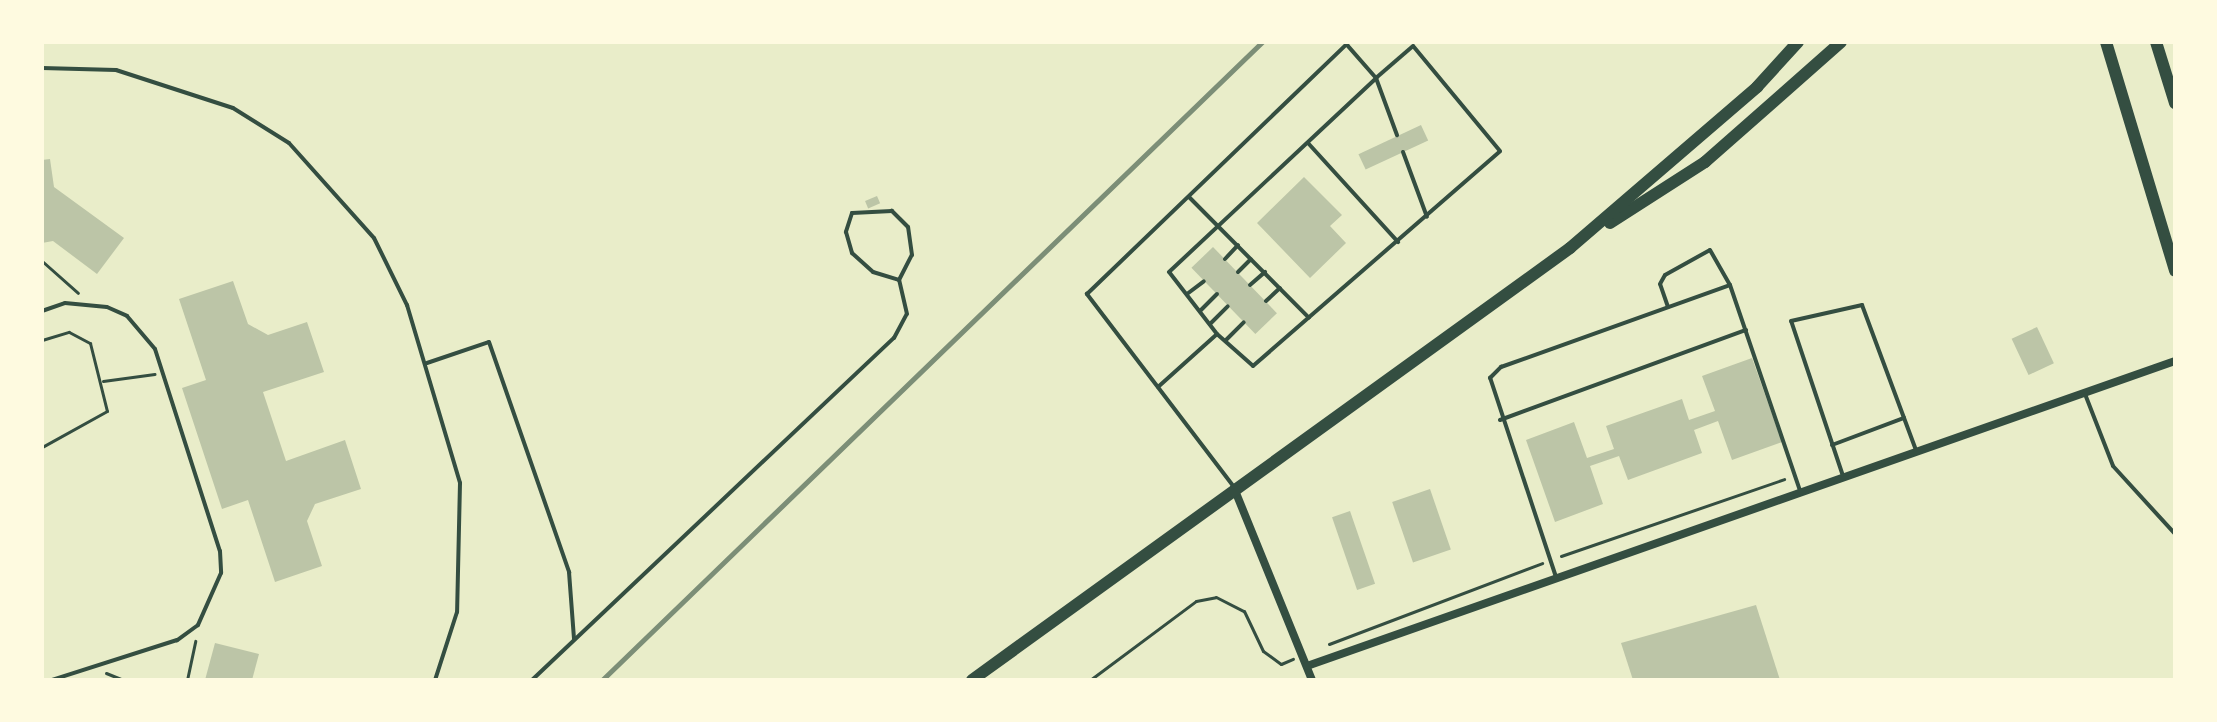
<!DOCTYPE html>
<html>
<head>
<meta charset="utf-8">
<style>
	body { margin:0 }
	#map { position:relative; width:2217px; height:722px; overflow:hidden; background:#e9edc9; font-family:Quicksand,sans-serif }
	div>[style] { position:absolute }
	.building>* { inset:0; background:#bcc5a7; transform-origin:0 0 }
	.path>* { height:3px; margin:-1.5px; padding:0 1.5px; transform-origin:1.5px; border-radius:1.5px; background:#344e41 }
	.service>* { height:4px; margin:-2px; padding:0 2px; transform-origin:2px; border-radius:2px; background:#344e41 }
	.minor>* { height:8px; margin:-4px; padding:0 4px; transform-origin:4px; border-radius:4px; background:#344e41 }
	.primary>* { height:12px; margin:-6px; padding:0 6px; transform-origin:6px; border-radius:6px; background:#344e41 }
	.rail>* { height:5px; margin:-2.5px; padding:0 2.5px; transform-origin:2.5px; border-radius:2.5px; background:#7c8e77 }
	span { translate:-50% -50%; white-space:nowrap; text-align:center; line-height:1.15; -webkit-text-stroke:7px #fefae0; paint-order:stroke }
	.frame { position:absolute; inset:0; border:44px solid #fefae0; pointer-events:none }
</style>
</head>
<body>
<div id="map">
	<div class="building">
		<div style="left:1421px;top:125px;width:17px;height:69px;rotate:65deg"></div>
		<div style="clip-path:polygon(50px 159px,54px 187px,124px 238px,97px 274px,53px 241px,42px 243px,42px 160px)"></div>
		<div style="clip-path:polygon(1304px 177px,1342px 215px,1330px 226px,1346px 243px,1310px 278px,1257px 223px)"></div>
		<div style="left:877px;top:196px;width:8px;height:13px;rotate:67deg"></div>
		<div style="left:1213px;top:247px;width:92px;height:30px;rotate:46deg"></div>
		<div style="clip-path:polygon(233px 281px,248px 324px,268px 335px,307px 322px,324px 372px,263px 392px,286px 461px,345px 440px,361px 489px,315px 504px,307px 521px,322px 566px,275px 582px,248px 500px,222px 509px,182px 388px,206px 380px,179px 299px)"></div>
		<div style="left:2037px;top:327px;width:40px;height:28px;rotate:65deg"></div>
		<div style="clip-path:polygon(1752px 358px,1782px 442px,1732px 460px,1718px 421px,1694px 430px,1702px 453px,1628px 480px,1619px 456px,1590px 466px,1603px 504px,1555px 522px,1526px 440px,1574px 422px,1587px 458px,1614px 449px,1606px 426px,1682px 399px,1689px 420px,1715px 411px,1702px 376px)"></div>
		<div style="left:1430px;top:489px;width:64px;height:40px;rotate:71deg"></div>
		<div style="left:1350px;top:511px;width:77px;height:19px;rotate:71deg"></div>
		<div style="clip-path:polygon(1756px 605px,1780px 680px,1633px 680px,1621px 643px)"></div>
		<div style="clip-path:polygon(215px 643px,259px 654px,252px 680px,205px 680px)"></div>
	</div>
	<div class="path">
		<div style="left:42px;top:261px;width:48px;rotate:41.6deg"></div>
		<div style="left:42px;top:340px;width:28px;rotate:-17deg"></div>
		<div style="left:69px;top:332px;width:24px;rotate:28deg"></div>
		<div style="left:90px;top:343px;width:70px;rotate:76deg"></div>
		<div style="left:107px;top:411px;width:74px;rotate:151deg"></div>
		<div style="left:103px;top:381px;width:52px;rotate:-7.7deg"></div>
		<div style="left:1561px;top:556px;width:236px;rotate:-19deg"></div>
		<div style="left:1329px;top:644px;width:228px;rotate:-20.8deg"></div>
		<div style="left:106px;top:673px;width:18px;rotate:22deg"></div>
		<div style="left:187px;top:680px;width:40px;rotate:-78deg"></div>
		<div style="left:1090px;top:680px;width:132px;rotate:-36.7deg"></div>
		<div style="left:1196px;top:601px;width:20px;rotate:-11deg"></div>
		<div style="left:1216px;top:597px;width:31px;rotate:27deg"></div>
		<div style="left:1244px;top:611px;width:44px;rotate:64.6deg"></div>
		<div style="left:1263px;top:651px;width:22px;rotate:36deg"></div>
		<div style="left:1281px;top:664px;width:13px;rotate:-23deg"></div>
	</div>
	<div class="service">
		<div style="left:42px;top:68px;width:74px;rotate:1.5deg"></div>
		<div style="left:116px;top:70px;width:123px;rotate:18deg"></div>
		<div style="left:233px;top:108px;width:66px;rotate:32deg"></div>
		<div style="left:289px;top:143px;width:127px;rotate:48.2deg"></div>
		<div style="left:374px;top:238px;width:75px;rotate:63.8deg"></div>
		<div style="left:407px;top:305px;width:186px;rotate:73.4deg"></div>
		<div style="left:460px;top:483px;width:129px;rotate:91.3deg"></div>
		<div style="left:457px;top:612px;width:71px;rotate:107.9deg"></div>
		<div style="left:1308px;top:143px;width:134px;rotate:47.7deg"></div>
		<div style="left:1403px;top:152px;width:69px;rotate:69.7deg"></div>
		<div style="left:1189px;top:197px;width:170px;rotate:45.2deg"></div>
		<div style="left:1225px;top:259px;width:19px;rotate:-47deg"></div>
		<div style="left:1238px;top:272px;width:18px;rotate:-45deg"></div>
		<div style="left:1250px;top:285px;width:20px;rotate:-41deg"></div>
		<div style="left:1187px;top:294px;width:21px;rotate:-37deg"></div>
		<div style="left:1266px;top:301px;width:19px;rotate:-43deg"></div>
		<div style="left:1668px;top:307px;width:24px;rotate:-109deg"></div>
		<div style="left:1660px;top:284px;width:10px;rotate:-61deg"></div>
		<div style="left:1665px;top:275px;width:51px;rotate:-29.1deg"></div>
		<div style="left:1710px;top:250px;width:40px;rotate:60.3deg"></div>
		<div style="left:42px;top:311px;width:24px;rotate:-19deg"></div>
		<div style="left:65px;top:303px;width:42px;rotate:5.4deg"></div>
		<div style="left:107px;top:307px;width:22px;rotate:24deg"></div>
		<div style="left:127px;top:316px;width:43px;rotate:49.7deg"></div>
		<div style="left:155px;top:349px;width:212px;rotate:72.2deg"></div>
		<div style="left:220px;top:551px;width:22px;rotate:87deg"></div>
		<div style="left:221px;top:573px;width:57px;rotate:113.9deg"></div>
		<div style="left:198px;top:625px;width:26px;rotate:144deg"></div>
		<div style="left:177px;top:640px;width:131px;rotate:162.3deg"></div>
		<div style="left:1200px;top:311px;width:24px;rotate:-45deg"></div>
		<div style="left:1210px;top:324px;width:25px;rotate:-45deg"></div>
		<div style="left:1217px;top:334px;width:48px;rotate:41.6deg"></div>
		<div style="left:1253px;top:366px;width:327px;rotate:-41deg"></div>
		<div style="left:1500px;top:151px;width:136px;rotate:-129.6deg"></div>
		<div style="left:1413px;top:46px;width:49px;rotate:139.1deg"></div>
		<div style="left:1376px;top:78px;width:61px;rotate:69.8deg"></div>
		<div style="left:1226px;top:340px;width:25px;rotate:-45deg"></div>
		<div style="left:427px;top:363px;width:65px;rotate:-18.7deg"></div>
		<div style="left:489px;top:342px;width:244px;rotate:70.8deg"></div>
		<div style="left:569px;top:572px;width:67px;rotate:85.7deg"></div>
		<div style="left:1158px;top:387px;width:79px;rotate:-41.9deg"></div>
		<div style="left:1217px;top:334px;width:78px;rotate:-127.7deg"></div>
		<div style="left:1169px;top:272px;width:284px;rotate:-43.1deg"></div>
		<div style="left:1376px;top:78px;width:44px;rotate:-131.3deg"></div>
		<div style="left:2085px;top:394px;width:77px;rotate:68.7deg"></div>
		<div style="left:2113px;top:466px;width:92px;rotate:47.6deg"></div>
		<div style="left:1500px;top:420px;width:262px;rotate:-20.1deg"></div>
		<div style="left:1832px;top:445px;width:77px;rotate:-20.6deg"></div>
		<div style="left:1843px;top:476px;width:163px;rotate:-108.5deg"></div>
		<div style="left:1791px;top:321px;width:73px;rotate:-12.7deg"></div>
		<div style="left:1862px;top:305px;width:155px;rotate:69.6deg"></div>
		<div style="left:1234px;top:487px;width:243px;rotate:-127.3deg"></div>
		<div style="left:1087px;top:294px;width:364px;rotate:-43.9deg"></div>
		<div style="left:1556px;top:577px;width:210px;rotate:-108.3deg"></div>
		<div style="left:1490px;top:378px;width:16px;rotate:-45deg"></div>
		<div style="left:1501px;top:367px;width:243px;rotate:-19.7deg"></div>
		<div style="left:1730px;top:285px;width:218px;rotate:71.2deg"></div>
		<div style="left:532px;top:680px;width:498px;rotate:-43.4deg"></div>
		<div style="left:894px;top:338px;width:27px;rotate:-62deg"></div>
		<div style="left:907px;top:314px;width:35px;rotate:-103deg"></div>
		<div style="left:899px;top:280px;width:28px;rotate:-63deg"></div>
		<div style="left:912px;top:255px;width:28px;rotate:-98deg"></div>
		<div style="left:908px;top:227px;width:23px;rotate:-135deg"></div>
		<div style="left:892px;top:211px;width:40px;rotate:177.1deg"></div>
		<div style="left:852px;top:213px;width:20px;rotate:108deg"></div>
		<div style="left:846px;top:232px;width:22px;rotate:74deg"></div>
		<div style="left:852px;top:253px;width:28px;rotate:42deg"></div>
		<div style="left:873px;top:272px;width:27px;rotate:17deg"></div>
	</div>
	<div class="minor">
		<div style="left:1234px;top:488px;width:207px;rotate:67.9deg"></div>
		<div style="left:1307px;top:666px;width:920px;rotate:-19.36deg"></div>
	</div>
	<div class="primary">
		<div style="left:2106px;top:42px;width:239px;rotate:73.2deg"></div>
		<div style="left:2156px;top:42px;width:64px;rotate:72.7deg"></div>
		<div style="left:1610px;top:223px;width:113px;rotate:-32.7deg"></div>
		<div style="left:1705px;top:162px;width:181px;rotate:-41.4deg"></div>
		<div style="left:972px;top:680px;width:738px;rotate:-35.84deg"></div>
		<div style="left:1570px;top:248px;width:247px;rotate:-40.7deg"></div>
		<div style="left:1757px;top:87px;width:61px;rotate:-47.7deg"></div>
	</div>
	<div class="rail">
		<div style="left:602px;top:680px;width:918px;rotate:-44.03deg"></div>
	</div>
	<div class="frame"></div>
</div>
</body>
</html>
